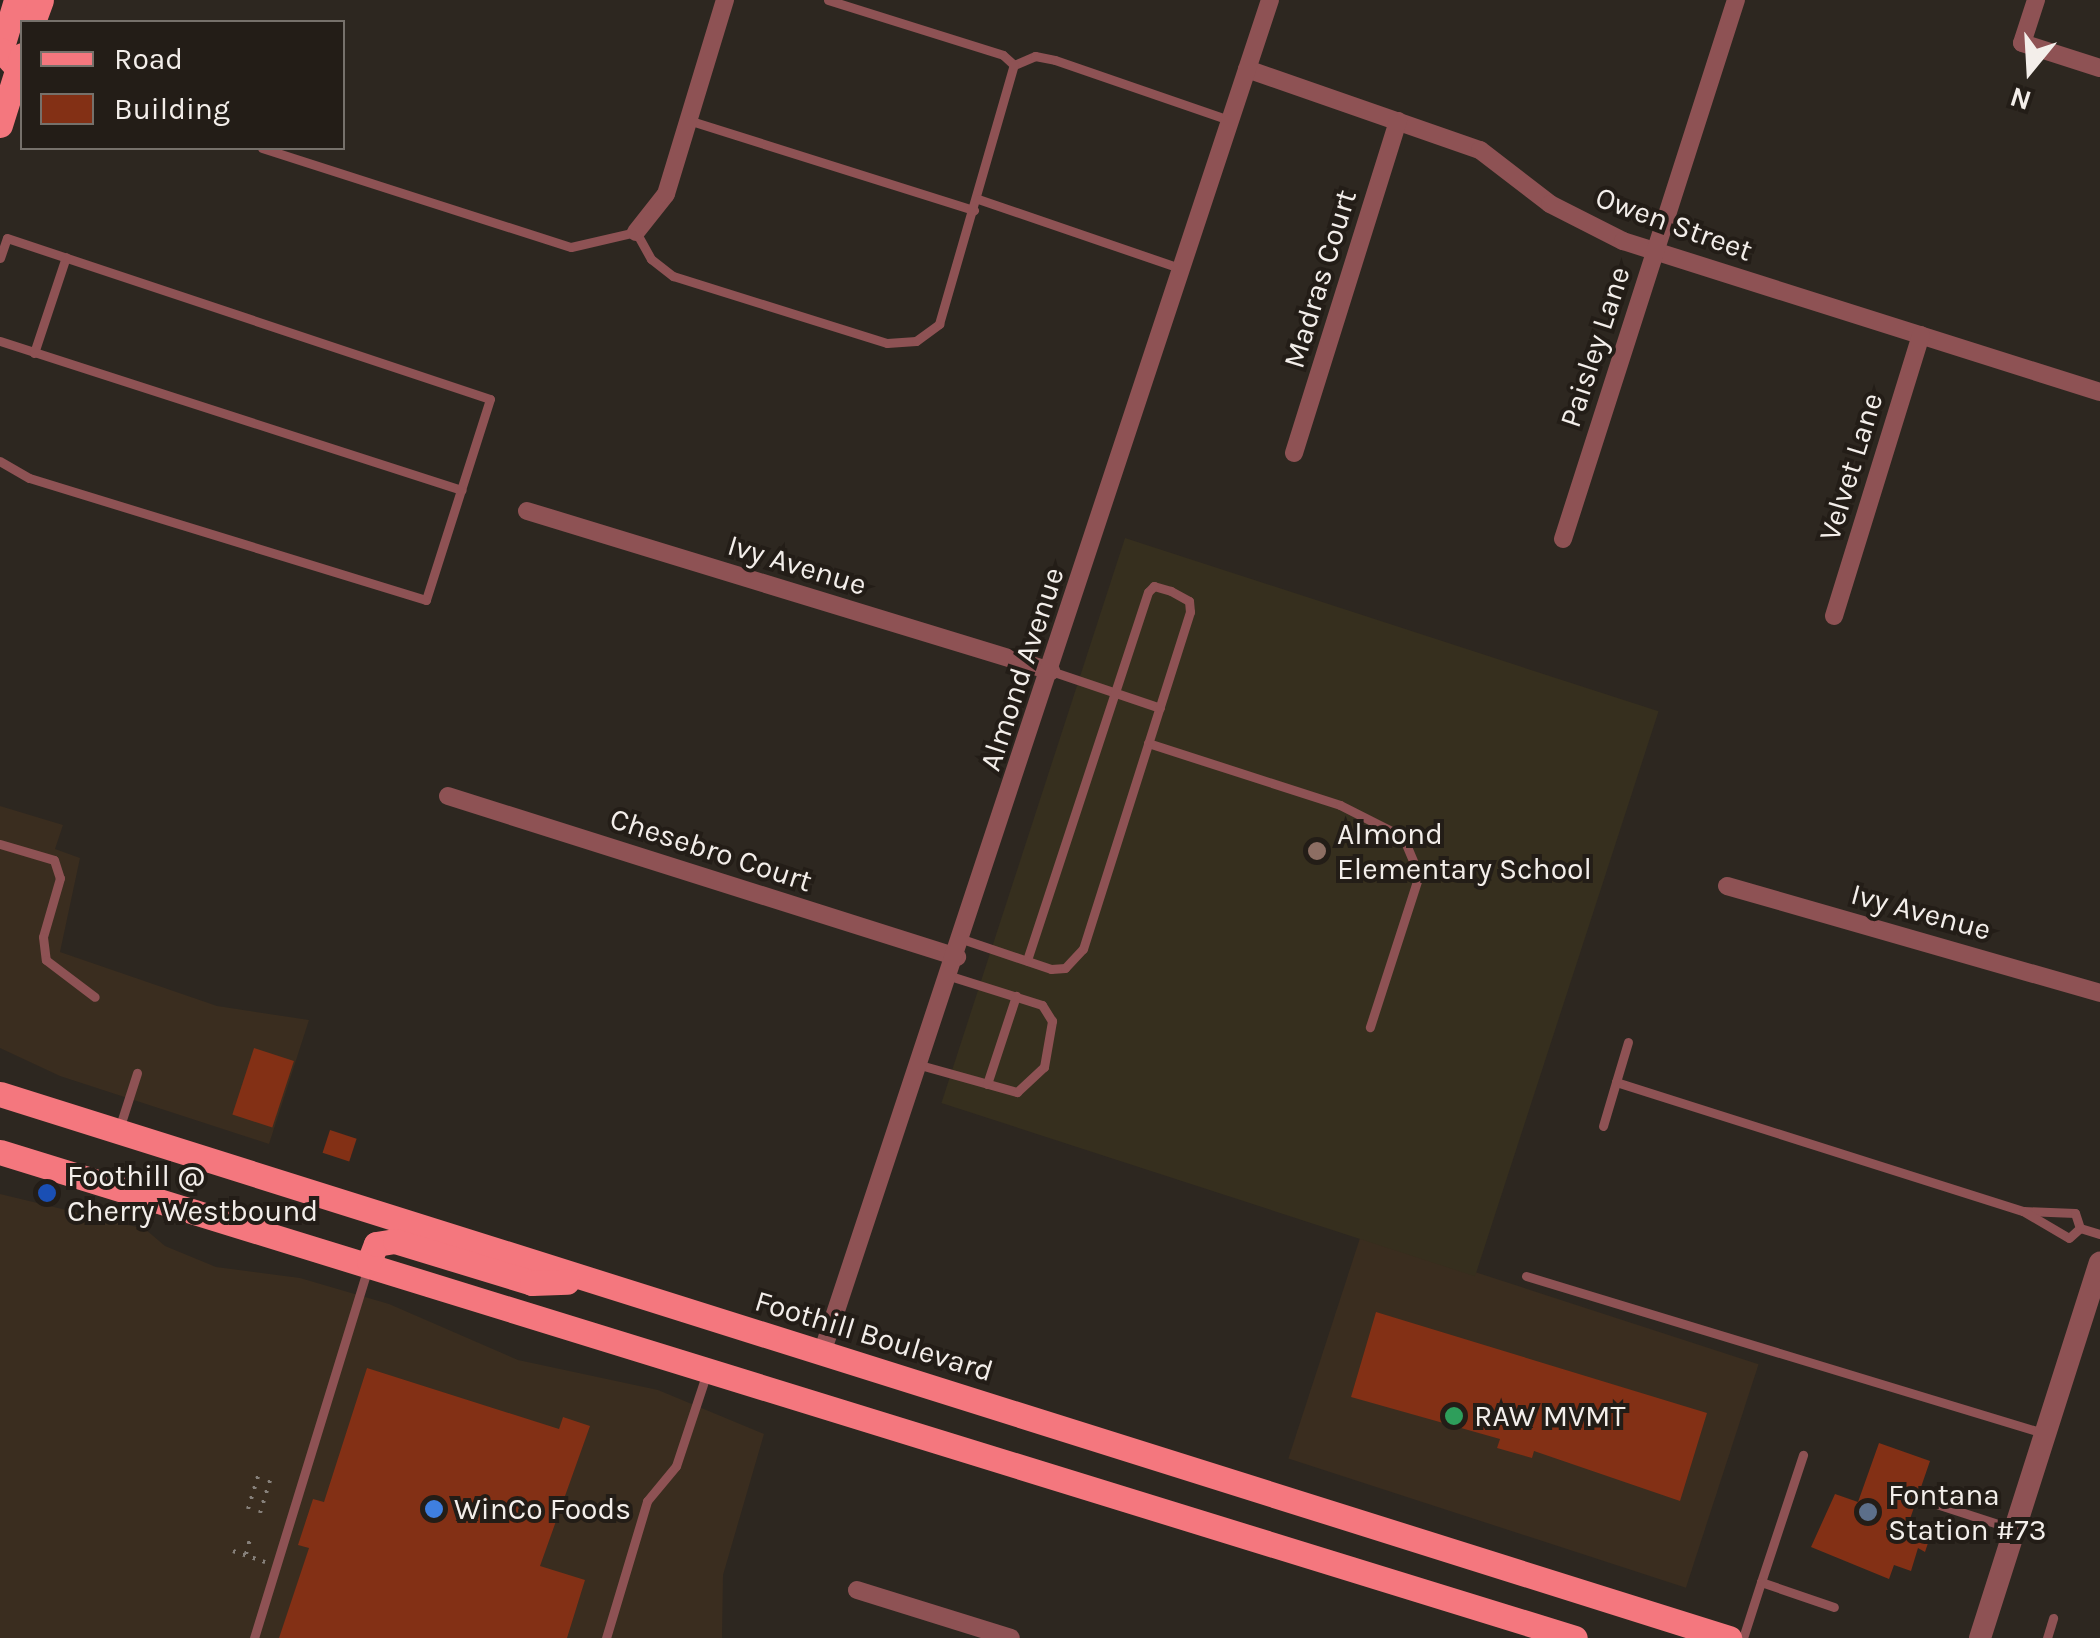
<!DOCTYPE html>
<html>
<head>
<meta charset="utf-8">
<style>
	body { margin:0 }
	#map { position:relative; width:2100px; height:1638px; overflow:hidden; background:#2d2720; font-family:Karla,sans-serif }
	div>[style] { position:absolute }
	.commercial>* { inset:0; background:#3a2d1f; transform-origin:0 0 }
	.education>* { inset:0; background:#362f1e; transform-origin:0 0 }
	.building>* { inset:0; background:#833015; transform-origin:0 0 }
	.path>* { height:4px; margin-top:-2px; transform-origin:0; background:repeating-linear-gradient(90deg,#86807a 0 2.5px,transparent 0 10.5px) }
	.service>* { height:9px; margin:-4.5px; padding:0 4.5px; transform-origin:4.5px; border-radius:4.5px; background:#8e5254 }
	.minor>* { height:18px; margin:-9px; padding:0 9px; transform-origin:9px; border-radius:9px; background:#8e5254 }
	.tertiary>* { height:22px; margin:-11px; padding:0 11px; transform-origin:11px; border-radius:11px; background:#8e5254 }
	.primary>* { height:25px; margin:-12.5px; padding:0 12.5px; transform-origin:12.5px; border-radius:12.5px; background:#f4777e }
	.dots>* { width:28px; height:28px; translate:-50% -50%; box-sizing:border-box; border:5px solid #231d17; border-radius:50% }
	span { translate:-50% -50%; white-space:nowrap; text-align:center; line-height:1.15; -webkit-text-stroke:8px #231d17; paint-order:stroke }
	.street-label { font-size:30px; color:#f3eeea }
	.poi-label { font-size:30px; color:#f3eeea }
	.left { translate:0 -50%; text-align:left }
	.legend { position:absolute; left:20px; top:20px; width:325px; height:130px; box-sizing:border-box; background:#231d17; border:2px solid #76716b; margin:0; padding:12px 18px; list-style:none; font-size:30px; color:#f3eeea }
	.legend li { display:flex; align-items:center; gap:20px; height:50px }
	.legend b { width:50px; border:2px solid #76716b }
	.north { position:absolute; left:1980px; top:20px; width:100px; height:100px; -webkit-text-stroke:8px #231d17; paint-order:stroke; rotate:198deg; font-size:28px; font-weight:700; line-height:40px; text-align:center; color:#f3eeea }
	.north::after { content:''; display:block; margin:auto; width:35px; height:45px; background:#f3eeea; clip-path:polygon(50% 0,100% 100%,50% 72%,0 100%) }
</style>
</head>
<body>
<div id="map">
	<div class="commercial">
		<div style="clip-path:polygon(0 806px,63px 825px,55px 849px,80px 858px,60px 952px,217px 1006px,309px 1020px,269px 1144px,60px 1076px,0 1048px)"></div>
		<div style="clip-path:polygon(0 1194px,145px 1229px,165px 1246px,216px 1267px,300px 1278px,389px 1304px,518px 1360px,658px 1390px,764px 1434px,723px 1575px,722px 1638px,0 1638px)"></div>
		<div style="left:1361px;top:1235px;width:418px;height:235px;rotate:18deg"></div>
	</div>
	<div class="education">
		<div style="left:1125px;top:538px;width:561px;height:594px;rotate:18deg"></div>
	</div>
	<div class="building">
		<div style="left:254px;top:1048px;width:42px;height:70px;rotate:18deg"></div>
		<div style="left:330px;top:1130px;width:28px;height:24px;rotate:18deg"></div>
		<div style="clip-path:polygon(1376px 1312px,1707px 1413px,1680px 1501px,1534px 1451px,1532px 1458px,1497px 1448px,1500px 1439px,1351px 1397px)"></div>
		<div style="clip-path:polygon(367px 1368px,559px 1429px,563px 1417px,590px 1426px,540px 1566px,585px 1580px,567px 1638px,279px 1638px,309px 1548px,298px 1545px,313px 1499px,324px 1502px)"></div>
		<div style="clip-path:polygon(1879px 1443px,1930px 1461px,1910px 1519px,1933px 1528px,1925px 1552px,1918px 1548px,1911px 1571px,1894px 1565px,1889px 1579px,1811px 1547px,1835px 1494px,1858px 1502px)"></div>
	</div>
	<div class="path">
		<div style="left:248px;top:1509px;width:38px;rotate:-73deg"></div>
		<div style="left:260px;top:1513px;width:37px;rotate:-73deg"></div>
		<div style="left:233px;top:1551px;width:34px;rotate:19deg"></div>
		<div style="left:246px;top:1554px;width:16px;rotate:-75deg"></div>
	</div>
	<div class="service">
		<div style="left:828px;top:0;width:183px;rotate:17.4deg"></div>
		<div style="left:1003px;top:55px;width:15px;rotate:42deg"></div>
		<div style="left:1014px;top:65px;width:23px;rotate:-23deg"></div>
		<div style="left:1035px;top:56px;width:20px;rotate:11deg"></div>
		<div style="left:1055px;top:60px;width:181px;rotate:19deg"></div>
		<div style="left:688px;top:120px;width:300px;rotate:17.5deg"></div>
		<div style="left:262px;top:148px;width:324px;rotate:17.8deg"></div>
		<div style="left:571px;top:247px;width:67px;rotate:-13deg"></div>
		<div style="left:636px;top:232px;width:31px;rotate:61deg"></div>
		<div style="left:651px;top:259px;width:28px;rotate:38deg"></div>
		<div style="left:673px;top:276px;width:224px;rotate:17.4deg"></div>
		<div style="left:887px;top:343px;width:29px;rotate:-4deg"></div>
		<div style="left:916px;top:341px;width:29px;rotate:-36deg"></div>
		<div style="left:939px;top:324px;width:270px;rotate:-73.9deg"></div>
		<div style="left:978px;top:199px;width:213px;rotate:18.9deg"></div>
		<div style="left:0;top:258px;width:21px;rotate:-71deg"></div>
		<div style="left:7px;top:238px;width:509px;rotate:18.43deg"></div>
		<div style="left:490px;top:399px;width:211px;rotate:107.7deg"></div>
		<div style="left:426px;top:600px;width:415px;rotate:-162.9deg"></div>
		<div style="left:29px;top:478px;width:34px;rotate:-150deg"></div>
		<div style="left:0;top:341px;width:485px;rotate:17.9deg"></div>
		<div style="left:34px;top:353px;width:101px;rotate:-71.6deg"></div>
		<div style="left:1051px;top:671px;width:115px;rotate:18.7deg"></div>
		<div style="left:1148px;top:743px;width:202px;rotate:17.9deg"></div>
		<div style="left:1340px;top:805px;width:71px;rotate:26.9deg"></div>
		<div style="left:1403px;top:837px;width:41px;rotate:67.2deg"></div>
		<div style="left:1419px;top:875px;width:160px;rotate:107.9deg"></div>
		<div style="left:0;top:844px;width:56px;rotate:16.5deg"></div>
		<div style="left:54px;top:860px;width:19px;rotate:72deg"></div>
		<div style="left:60px;top:878px;width:61px;rotate:106.1deg"></div>
		<div style="left:43px;top:937px;width:23px;rotate:83deg"></div>
		<div style="left:46px;top:960px;width:61px;rotate:37.1deg"></div>
		<div style="left:962px;top:939px;width:94px;rotate:18.6deg"></div>
		<div style="left:1051px;top:969px;width:14px;rotate:-4deg"></div>
		<div style="left:1065px;top:968px;width:26px;rotate:-47deg"></div>
		<div style="left:1083px;top:949px;width:354px;rotate:-72.4deg"></div>
		<div style="left:1190px;top:612px;width:11px;rotate:-95deg"></div>
		<div style="left:1189px;top:601px;width:21px;rotate:-151deg"></div>
		<div style="left:1171px;top:591px;width:18px;rotate:-164deg"></div>
		<div style="left:1154px;top:586px;width:8px;rotate:135deg"></div>
		<div style="left:1148px;top:592px;width:388px;rotate:108.2deg"></div>
		<div style="left:1628px;top:1042px;width:42px;rotate:106.7deg"></div>
		<div style="left:1616px;top:1082px;width:427px;rotate:17.6deg"></div>
		<div style="left:2023px;top:1211px;width:52px;rotate:2.2deg"></div>
		<div style="left:2075px;top:1213px;width:16px;rotate:72deg"></div>
		<div style="left:920px;top:1065px;width:101px;rotate:15.6deg"></div>
		<div style="left:1017px;top:1092px;width:37px;rotate:-43deg"></div>
		<div style="left:1044px;top:1067px;width:47px;rotate:-80.1deg"></div>
		<div style="left:1052px;top:1021px;width:19px;rotate:-122deg"></div>
		<div style="left:1042px;top:1005px;width:96px;rotate:-162.5deg"></div>
		<div style="left:987px;top:1084px;width:93px;rotate:-71.8deg"></div>
		<div style="left:1603px;top:1126px;width:46px;rotate:-73.5deg"></div>
		<div style="left:119px;top:1129px;width:59px;rotate:-72.2deg"></div>
		<div style="left:2023px;top:1211px;width:53px;rotate:30.4deg"></div>
		<div style="left:2069px;top:1238px;width:15px;rotate:-42deg"></div>
		<div style="left:2080px;top:1228px;width:21px;rotate:17deg"></div>
		<div style="left:1526px;top:1276px;width:540px;rotate:16.89deg"></div>
		<div style="left:1924px;top:1500px;width:94px;rotate:18deg"></div>
		<div style="left:1761px;top:1582px;width:134px;rotate:-71.7deg"></div>
		<div style="left:254px;top:1638px;width:385px;rotate:-72.9deg"></div>
		<div style="left:606px;top:1638px;width:143px;rotate:-73.3deg"></div>
		<div style="left:647px;top:1501px;width:45px;rotate:-50.4deg"></div>
		<div style="left:676px;top:1466px;width:99px;rotate:-71.7deg"></div>
		<div style="left:1743px;top:1638px;width:59px;rotate:-72.2deg"></div>
		<div style="left:1761px;top:1582px;width:77px;rotate:18.9deg"></div>
		<div style="left:2047px;top:1638px;width:21px;rotate:-73deg"></div>
	</div>
	<div class="minor">
		<div style="left:2036px;top:0;width:45px;rotate:108deg"></div>
		<div style="left:2022px;top:43px;width:82px;rotate:17.8deg"></div>
		<div style="left:1247px;top:69px;width:247px;rotate:19.2deg"></div>
		<div style="left:1480px;top:150px;width:88px;rotate:37.6deg"></div>
		<div style="left:1550px;top:204px;width:82px;rotate:26.9deg"></div>
		<div style="left:1623px;top:241px;width:500px;rotate:17.57deg"></div>
		<div style="left:636px;top:232px;width:48px;rotate:-51.7deg"></div>
		<div style="left:666px;top:194px;width:203px;rotate:-73.1deg"></div>
		<div style="left:1294px;top:453px;width:348px;rotate:-72.6deg"></div>
		<div style="left:527px;top:511px;width:548px;rotate:16.98deg"></div>
		<div style="left:1563px;top:539px;width:566px;rotate:-72.21deg"></div>
		<div style="left:1834px;top:616px;width:294px;rotate:-72.8deg"></div>
		<div style="left:448px;top:796px;width:534px;rotate:17.55deg"></div>
		<div style="left:1727px;top:886px;width:388px;rotate:16deg"></div>
		<div style="left:822px;top:1353px;width:1425px;rotate:-71.68deg"></div>
		<div style="left:857px;top:1590px;width:161px;rotate:17.3deg"></div>
	</div>
	<div class="tertiary">
		<div style="left:1980px;top:1638px;width:394px;rotate:-72.3deg"></div>
	</div>
	<div class="primary">
		<div style="left:16px;top:0;width:52px;rotate:106.7deg"></div>
		<div style="left:1px;top:50px;width:25px;rotate:48deg"></div>
		<div style="left:33px;top:22px;width:23px;rotate:-70deg"></div>
		<div style="left:0;top:125px;width:73px;rotate:-72.6deg"></div>
		<div style="left:0;top:1094px;width:1813px;rotate:17.47deg"></div>
		<div style="left:0;top:1152px;width:1648px;rotate:17.15deg"></div>
		<div style="left:369px;top:1262px;width:19px;rotate:-69deg"></div>
		<div style="left:376px;top:1244px;width:19px;rotate:-9deg"></div>
		<div style="left:395px;top:1241px;width:143px;rotate:17deg"></div>
		<div style="left:532px;top:1283px;width:35px;rotate:-2deg"></div>
	</div>
	<div class="dots">
		<div style="left:1317px;top:851px;background:#8d6e63"></div>
		<div style="left:47px;top:1193px;background:#1a4fb4"></div>
		<div style="left:1454px;top:1416px;background:#2e9e5b"></div>
		<div style="left:434px;top:1509px;background:#3f7fe0"></div>
		<div style="left:1868px;top:1512px;background:#5c6f8a"></div>
	</div>
	<div class="street-label">
		<span style="left:1674px;top:224px;rotate:20deg">Owen Street</span>
		<span style="left:1320px;top:279px;rotate:-73deg">Madras Court</span>
		<span style="left:1595px;top:347px;rotate:-72deg">Paisley Lane</span>
		<span style="left:1851px;top:467px;rotate:-73deg">Velvet Lane</span>
		<span style="left:797px;top:565px;rotate:17deg">Ivy Avenue</span>
		<span style="left:1022px;top:669px;rotate:-72deg">Almond Avenue</span>
		<span style="left:711px;top:850px;rotate:18deg">Chesebro Court</span>
		<span style="left:1921px;top:912px;rotate:15deg">Ivy Avenue</span>
		<span style="left:874px;top:1336px;rotate:17deg">Foothill Boulevard</span>
	</div>
	<div class="poi-label">
		<span class="left" style="left:1337px;top:851px">Almond<br>Elementary School</span>
		<span class="left" style="left:67px;top:1193px">Foothill @<br>Cherry Westbound</span>
		<span class="left" style="left:1474px;top:1416px">RAW MVMT</span>
		<span class="left" style="left:1888px;top:1512px">Fontana<br>Station #73</span>
		<span class="left" style="left:454px;top:1509px">WinCo Foods</span>
	</div>
	<ul class="legend">
	<li><b style="height:12px;background:#f4777e"></b>Road</li>
	<li><b style="height:28px;background:#833015"></b>Building</li>
	</ul>
	<div class="north">N</div>
</div>
</body>
</html>
